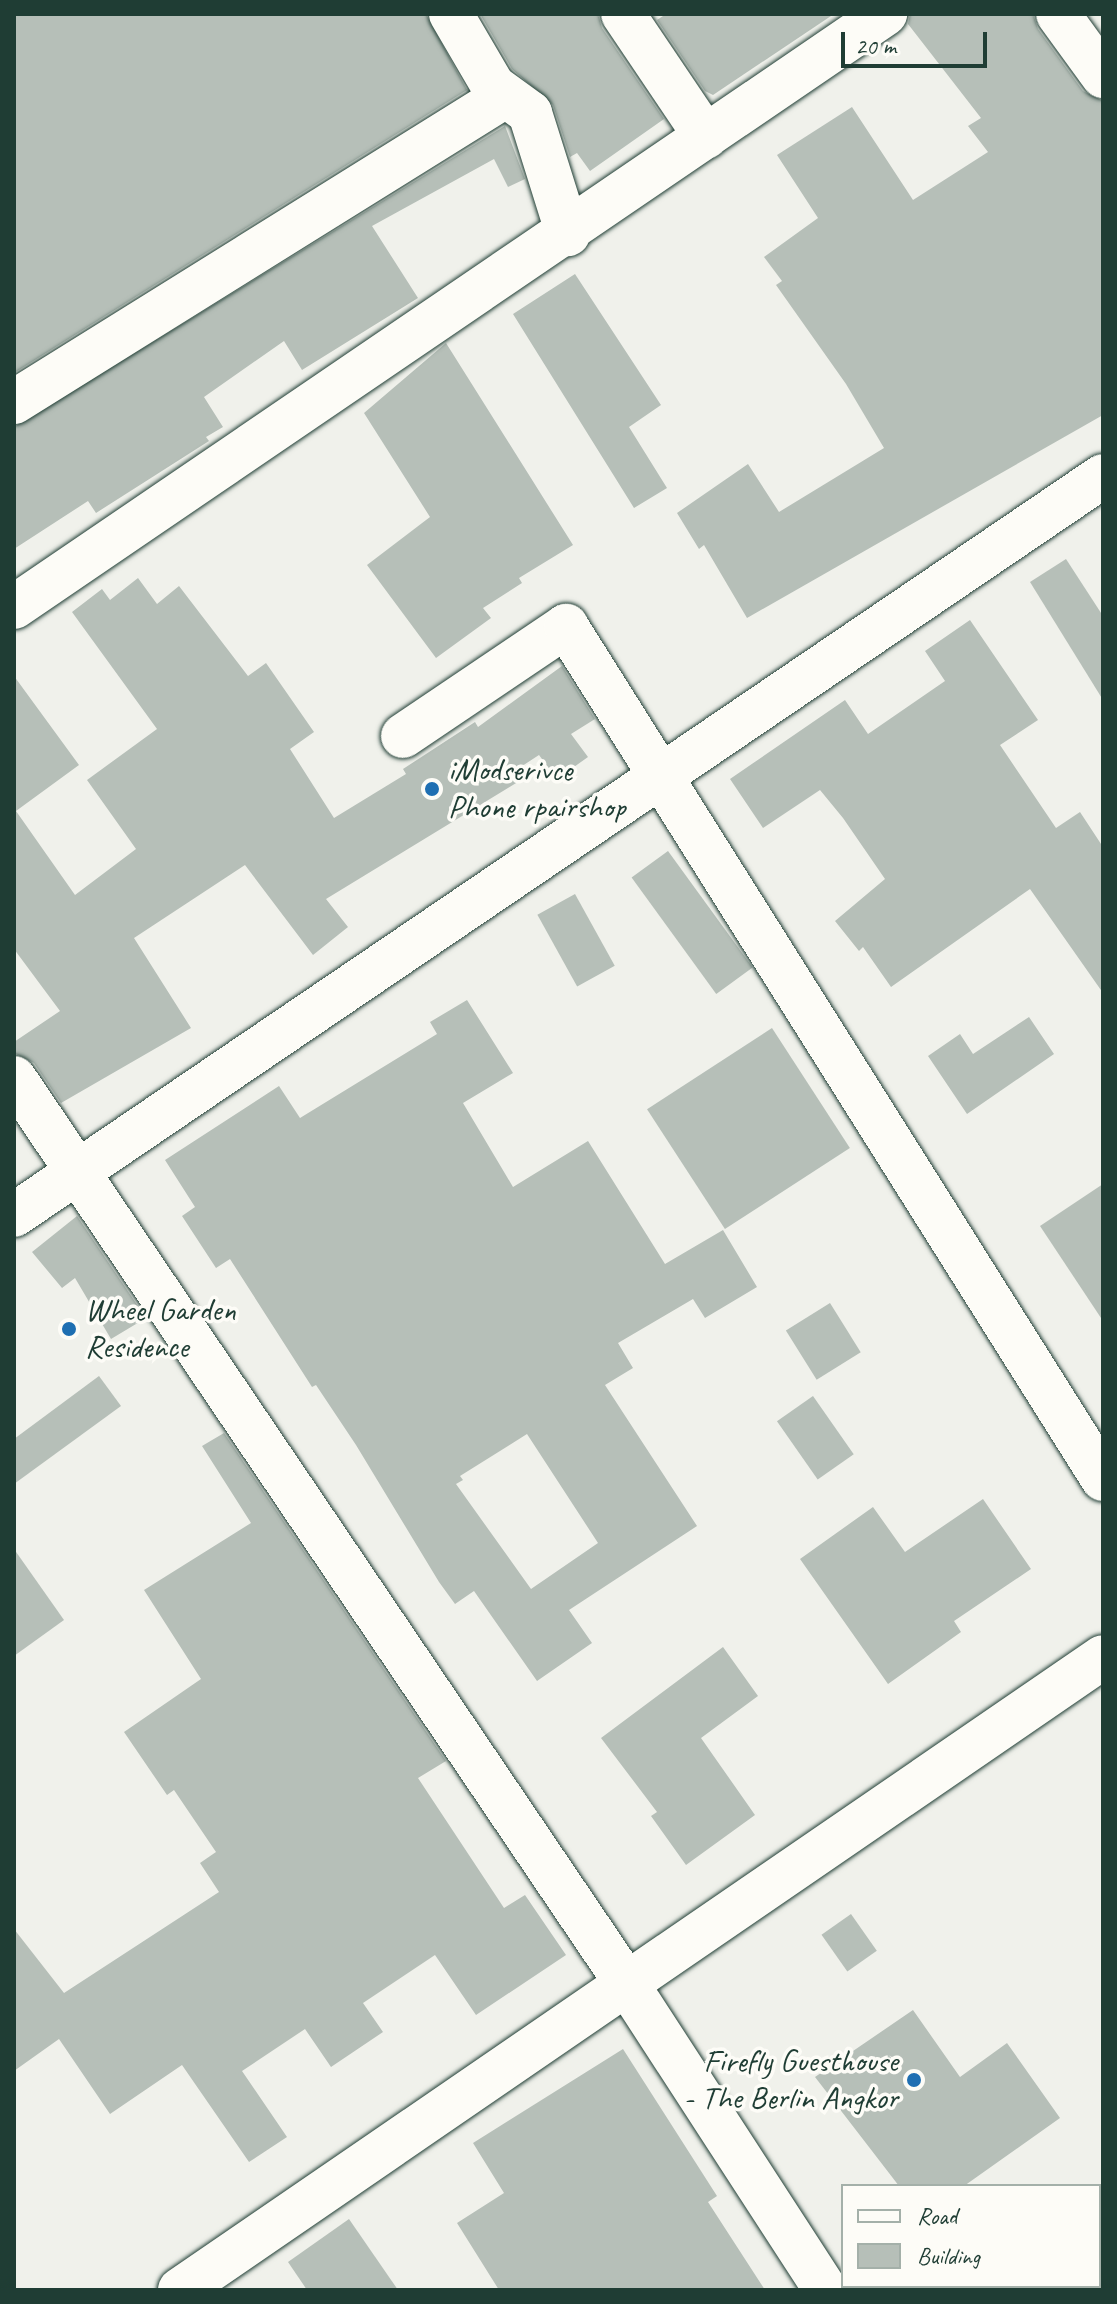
<!DOCTYPE html>
<html>
<head>
<meta charset="utf-8">
<style>
	body { margin:0 }
	#map { position:relative; width:1117px; height:2304px; overflow:hidden; background:#f0f1eb; font-family:Caveat,sans-serif }
	div>[style] { position:absolute }
	.building>* { inset:0; background:#b6bfb8; transform-origin:0 0 }
	.roads { filter:drop-shadow(0 0 2px #1f3d34) drop-shadow(0 0 2px #1f3d34) }
	.minor>* { height:44px; margin:-22px; padding:0 22px; transform-origin:22px; border-radius:22px; background:#fdfcf7 }
	.dots>* { width:22px; height:22px; translate:-50% -50%; box-sizing:border-box; border:4px solid #fdfcf7; border-radius:50% }
	span { translate:-50% -50%; white-space:nowrap; text-align:center; line-height:1.15; -webkit-text-stroke:7px #fdfcf7; paint-order:stroke }
	.poi-label { font-size:32px; color:#1f3d34 }
	.left { translate:0 -50%; text-align:left }
	.right { translate:-100% -50%; text-align:right }
	.frame { position:absolute; inset:0; border:16px solid #1f3d34; pointer-events:none }
	.legend { position:absolute; left:841px; top:2184px; width:260px; height:104px; box-sizing:border-box; background:#fdfcf7; border:2px solid #a4b0a9; margin:0; padding:10px 14px; list-style:none; font-size:24px; color:#1f3d34 }
	.legend li { display:flex; align-items:center; gap:16px; height:40px }
	.legend b { width:40px; border:2px solid #a4b0a9 }
	.scale { position:absolute; left:841px; top:32px; width:146px; height:36px; box-sizing:border-box; border:4px solid #1f3d34; border-top:0; padding-left:10px; font-size:24px; line-height:28px; white-space:nowrap; color:#1f3d34; -webkit-text-stroke:6px #fdfcf7; paint-order:stroke }
</style>
</head>
<body>
<div id="map">
	<div class="building">
		<div style="clip-path:polygon(14px 14px,426px 14px,467px 90px,14px 373px)"></div>
		<div style="clip-path:polygon(480px 14px,598px 14px,602px 28px,664px 119px,590px 171px,577px 153px,570px 157px,553px 105px,512px 69px)"></div>
		<div style="clip-path:polygon(666px 14px,834px 14px,713px 95px,705px 91px,657px 20px)"></div>
		<div style="clip-path:polygon(910px 14px,1033px 14px,1038px 29px,1083px 91px,1103px 101px,1103px 415px,747px 618px,704px 545px,699px 549px,677px 513px,748px 464px,779px 512px,884px 448px,846px 384px,776px 285px,782px 281px,764px 257px,818px 218px,777px 155px,852px 107px,913px 200px,988px 152px,968px 126px,981px 118px,908px 24px)"></div>
		<div style="clip-path:polygon(505px 126px,525px 179px,508px 187px,494px 159px,372px 226px,418px 298px,302px 370px,284px 341px,204px 397px,223px 427px,206px 437px,209px 441px,96px 513px,88px 501px,14px 549px,14px 427px)"></div>
		<div style="clip-path:polygon(575px 274px,661px 405px,629px 427px,667px 488px,634px 508px,513px 314px)"></div>
		<div style="clip-path:polygon(446px 343px,573px 545px,519px 578px,522px 583px,483px 608px,491px 618px,436px 658px,367px 565px,430px 517px,364px 413px)"></div>
		<div style="clip-path:polygon(1066px 559px,1103px 616px,1103px 700px,1030px 582px)"></div>
		<div style="clip-path:polygon(138px 578px,157px 604px,179px 586px,248px 676px,266px 663px,314px 732px,290px 749px,334px 818px,406px 774px,403px 769px,475px 722px,478px 727px,562px 666px,595px 719px,571px 734px,588px 757px,557px 779px,539px 755px,516px 770px,521px 780px,326px 899px,348px 927px,313px 955px,245px 865px,134px 938px,191px 1028px,61px 1103px,34px 1063px,14px 1053px,14px 1042px,60px 1011px,14px 949px,14px 676px,79px 765px,16px 811px,75px 895px,136px 849px,87px 780px,157px 729px,72px 612px,102px 589px,110px 600px)"></div>
		<div style="clip-path:polygon(970px 620px,1038px 720px,1000px 745px,1056px 828px,1080px 812px,1103px 847px,1103px 993px,1030px 889px,891px 987px,863px 947px,859px 951px,835px 921px,885px 879px,843px 818px,820px 790px,763px 828px,730px 779px,845px 700px,868px 734px,945px 681px,925px 651px)"></div>
		<div style="left:668px;top:851px;width:144px;height:45px;rotate:54deg"></div>
		<div style="left:575px;top:894px;width:82px;height:43px;rotate:61deg"></div>
		<div style="clip-path:polygon(evenodd,467px 1000px,513px 1073px,463px 1103px,513px 1187px,588px 1141px,665px 1264px,723px 1230px,757px 1287px,705px 1318px,693px 1299px,618px 1343px,633px 1368px,605px 1385px,697px 1526px,569px 1610px,592px 1643px,537px 1681px,474px 1591px,455px 1604px,439px 1582px,356px 1445px,316px 1385px,312px 1387px,230px 1259px,216px 1268px,182px 1216px,195px 1207px,165px 1160px,279px 1086px,300px 1118px,437px 1034px,430px 1022px,467px 1000px,527px 1434px,598px 1543px,531px 1589px,456px 1484px,463px 1480px,460px 1476px,527px 1434px)"></div>
		<div style="clip-path:polygon(1029px 1017px,1054px 1054px,967px 1114px,928px 1056px,960px 1034px,973px 1054px)"></div>
		<div style="left:772px;top:1028px;width:143px;height:149px;rotate:57deg"></div>
		<div style="clip-path:polygon(1103px 1184px,1103px 1321px,1040px 1226px)"></div>
		<div style="clip-path:polygon(77px 1216px,146px 1318px,111px 1339px,75px 1278px,62px 1288px,32px 1252px)"></div>
		<div style="left:830px;top:1303px;width:58px;height:52px;rotate:58deg"></div>
		<div style="clip-path:polygon(99px 1376px,121px 1406px,14px 1484px,14px 1439px)"></div>
		<div style="left:813px;top:1396px;width:71px;height:44px;rotate:55deg"></div>
		<div style="clip-path:polygon(224px 1433px,446px 1761px,418px 1778px,504px 1908px,525px 1895px,566px 1955px,476px 2015px,435px 1955px,363px 2003px,383px 2032px,331px 2067px,305px 2029px,242px 2071px,287px 2137px,249px 2162px,182px 2065px,110px 2114px,59px 2039px,14px 2071px,14px 1929px,64px 1993px,219px 1892px,200px 1863px,216px 1852px,174px 1790px,167px 1795px,124px 1732px,201px 1679px,144px 1590px,251px 1523px,202px 1446px)"></div>
		<div style="clip-path:polygon(983px 1499px,1031px 1569px,954px 1621px,961px 1632px,888px 1684px,800px 1559px,873px 1507px,905px 1552px)"></div>
		<div style="clip-path:polygon(14px 1549px,64px 1620px,14px 1656px)"></div>
		<div style="clip-path:polygon(723px 1647px,758px 1696px,701px 1738px,755px 1815px,686px 1865px,651px 1816px,657px 1812px,601px 1738px)"></div>
		<div style="left:851px;top:1914px;width:45px;height:36px;rotate:55deg"></div>
		<div style="clip-path:polygon(913px 2010px,960px 2077px,1007px 2043px,1060px 2118px,964px 2186px,899px 2186px,815px 2077px)"></div>
		<div style="clip-path:polygon(623px 2049px,717px 2196px,708px 2202px,765px 2290px,499px 2290px,457px 2223px,504px 2193px,473px 2143px)"></div>
		<div style="clip-path:polygon(349px 2219px,398px 2290px,307px 2290px,288px 2262px)"></div>
	</div>
	<div class="roads">
		<div class="minor">
			<div style="left:451px;top:14px;width:83px;rotate:59.7deg"></div>
			<div style="left:493px;top:86px;width:46px;rotate:36.1deg"></div>
			<div style="left:530px;top:113px;width:127px;rotate:72.6deg"></div>
			<div style="left:623px;top:14px;width:148px;rotate:56deg"></div>
			<div style="left:1058px;top:14px;width:77px;rotate:54deg"></div>
			<div style="left:14px;top:402px;width:579px;rotate:-31.93deg"></div>
			<div style="left:14px;top:607px;width:1054px;rotate:-34.25deg"></div>
			<div style="left:403px;top:736px;width:197px;rotate:-34deg"></div>
			<div style="left:566px;top:626px;width:1008px;rotate:57.81deg"></div>
			<div style="left:14px;top:1078px;width:1094px;rotate:55.92deg"></div>
			<div style="left:627px;top:1984px;width:365px;rotate:57deg"></div>
			<div style="left:14px;top:1215px;width:1316px;rotate:-34.16deg"></div>
			<div style="left:180px;top:2290px;width:1119px;rotate:-34.44deg"></div>
		</div>
	</div>
	<div class="dots">
		<div style="left:432px;top:789px;background:#1f6fb2"></div>
		<div style="left:69px;top:1329px;background:#1f6fb2"></div>
		<div style="left:914px;top:2080px;background:#1f6fb2"></div>
	</div>
	<div class="poi-label">
		<span class="left" style="left:448px;top:789px">iModserivce<br>Phone rpairshop</span>
		<span class="left" style="left:85px;top:1329px">Wheel Garden<br>Residence</span>
		<span class="right" style="left:898px;top:2080px">Firefly Guesthouse<br>- The Berlin Angkor</span>
	</div>
	<div class="frame"></div>
	<ul class="legend">
	<li><b style="height:10px;background:#fdfcf7"></b>Road</li>
	<li><b style="height:22px;background:#b6bfb8"></b>Building</li>
	</ul>
	<div class="scale">20 m</div>
</div>
</body>
</html>
